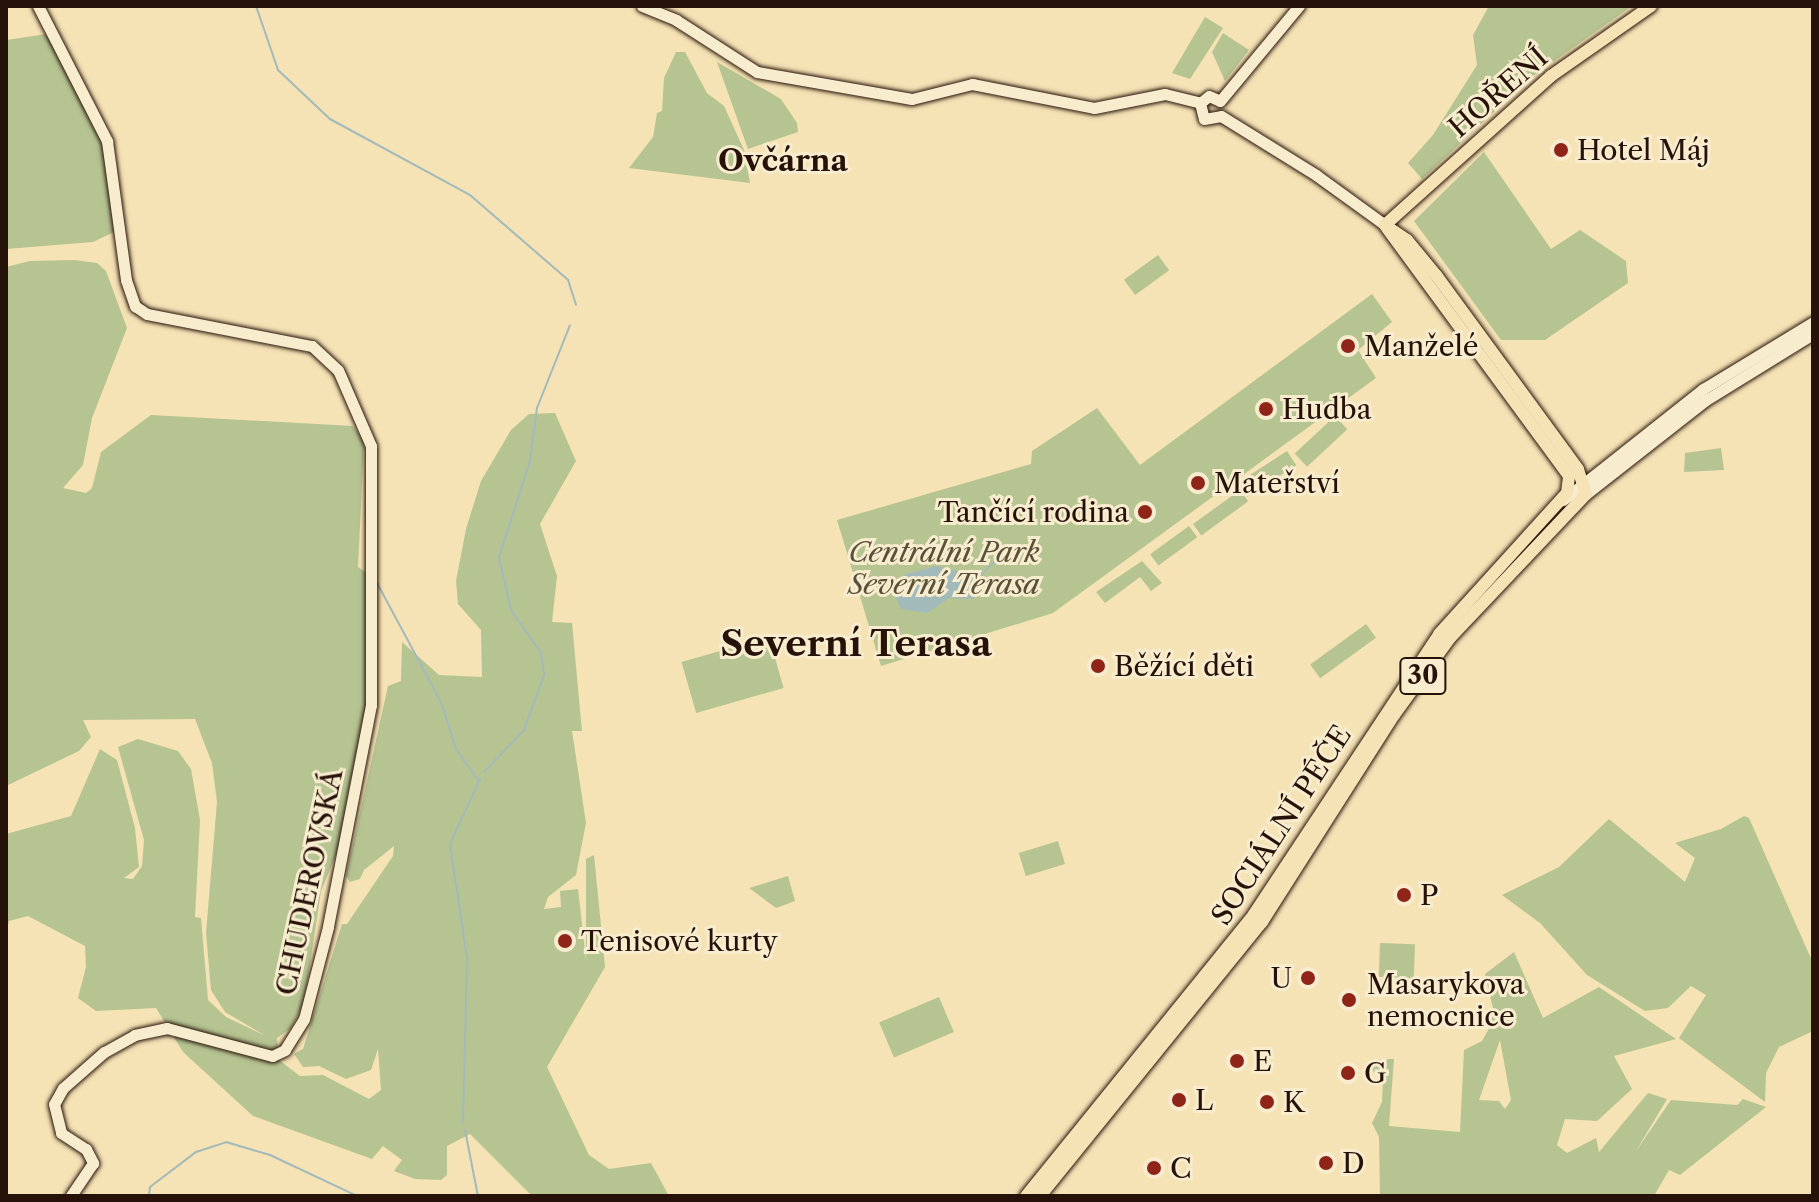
<!DOCTYPE html>
<html>
<head>
<meta charset="utf-8">
<style>
	body { margin:0 }
	#map { position:relative; width:1819px; height:1202px; overflow:hidden; background:#f5e2b5; font-family:"Libre Caslon Text",serif }
	div>[style] { position:absolute }
	.green>* { inset:0; background:#b6c492; transform-origin:0 0 }
	.water>* { inset:0; background:#a3baba }
	.stream>* { height:2px; margin:-1px; padding:0 1px; transform-origin:1px; border-radius:1px; background:#a3baba }
	.roads { filter:drop-shadow(0 0 2px #261208) drop-shadow(0 0 2px #261208) }
	.secondary>* { height:11px; margin:-5.5px; padding:0 5.5px; transform-origin:5.5px; border-radius:5.5px; background:#f8eccf }
	.primary>* { height:12px; margin:-6px; padding:0 6px; transform-origin:6px; border-radius:6px; background:#f5e2b5 }
	.dots>* { width:22px; height:22px; translate:-50% -50%; box-sizing:border-box; border:4px solid #f8eccf; border-radius:50% }
	span { translate:-50% -50%; white-space:nowrap; text-align:center; line-height:1.15; -webkit-text-stroke:6px #f8eccf; paint-order:stroke }
	.shield-label span { padding:2px 6px; background:#f8eccf; border:2px solid; border-radius:6px; -webkit-text-stroke-width:0 }
	.shield-label { font-size:26px; color:#261208; font-weight:700 }
	.street-label { font-size:28px; color:#261208 }
	.poi-label { font-size:28px; color:#261208 }
	.left { translate:0 -50%; text-align:left }
	.right { translate:-100% -50%; text-align:right }
	.park-label { font-size:28px; color:#585038; font-style:italic }
	.neighbourhood-label { font-size:30px; color:#261208; font-weight:700 }
	.district-label { font-size:36px; color:#261208; font-weight:700 }
	.frame { position:absolute; inset:0; border:8px solid #261208; pointer-events:none }
</style>
</head>
<body>
<div id="map">
	<div class="green">
		<div style="clip-path:polygon(1489px 6px,1632px 6px,1530px 78px,1422px 179px,1408px 163px,1433px 135px,1477px 65px,1473px 35px)"></div>
		<div style="clip-path:polygon(1205px 17px,1223px 28px,1190px 79px,1172px 73px)"></div>
		<div style="clip-path:polygon(1223px 33px,1249px 50px,1225px 81px,1212px 52px)"></div>
		<div style="clip-path:polygon(47px 34px,97px 131px,112px 176px,114px 232px,93px 242px,6px 249px,6px 40px)"></div>
		<div style="clip-path:polygon(676px 52px,685px 52px,707px 93px,724px 106px,744px 150px,750px 183px,629px 168px,653px 137px,657px 113px,662px 111px,664px 78px)"></div>
		<div style="clip-path:polygon(717px 62px,781px 99px,797px 123px,798px 132px,748px 149px)"></div>
		<div style="clip-path:polygon(1484px 152px,1551px 249px,1580px 230px,1626px 261px,1628px 283px,1545px 340px,1501px 340px,1414px 221px)"></div>
		<div style="left:1158px;top:255px;width:19px;height:42px;rotate:54deg"></div>
		<div style="clip-path:polygon(74px 260px,97px 263px,106px 271px,127px 328px,92px 418px,83px 465px,63px 488px,86px 493px,92px 488px,101px 452px,151px 415px,353px 426px,364px 441px,358px 567px,368px 574px,370px 689px,338px 850px,321px 891px,304px 1004px,291px 1028px,277px 1038px,279px 1060px,300px 1076px,323px 1075px,369px 1099px,381px 1090px,378px 1049px,371px 1070px,346px 1079px,319px 1066px,303px 1067px,294px 1054px,303px 1049px,342px 924px,347px 924px,393px 856px,394px 846px,364px 870px,360px 879px,350px 882px,346px 876px,388px 686px,401px 681px,402px 642px,439px 675px,482px 677px,481px 630px,458px 604px,456px 581px,466px 529px,481px 481px,511px 430px,529px 414px,555px 413px,576px 461px,540px 524px,557px 576px,552px 622px,572px 623px,582px 731px,572px 731px,586px 823px,576px 875px,548px 897px,544px 909px,561px 907px,560px 891px,578px 889px,586px 960px,586px 859px,594px 855px,605px 967px,547px 1067px,589px 1155px,609px 1169px,651px 1163px,669px 1196px,532px 1196px,470px 1134px,447px 1146px,447px 1175px,441px 1180px,415px 1179px,394px 1171px,402px 1160px,383px 1146px,372px 1159px,253px 1116px,183px 1052px,156px 1008px,96px 1011px,78px 998px,86px 967px,85px 946px,28px 916px,9px 921px,6px 930px,6px 834px,71px 816px,100px 749px,117px 760px,135px 828px,139px 867px,124px 878px,133px 879px,142px 866px,144px 840px,118px 747px,138px 739px,178px 751px,191px 769px,200px 820px,195px 917px,201px 918px,208px 1000px,226px 1017px,266px 1036px,225px 1012px,211px 990px,206px 933px,217px 802px,212px 763px,195px 719px,83px 720px,91px 737px,79px 751px,6px 786px,6px 267px,30px 261px)"></div>
		<div style="clip-path:polygon(1372px 294px,1392px 322px,1358px 350px,1376px 378px,1053px 613px,881px 666px,837px 520px,1031px 464px,1032px 451px,1097px 408px,1140px 465px)"></div>
		<div style="left:1335px;top:416px;width:18px;height:55px;rotate:47deg"></div>
		<div style="clip-path:polygon(1721px 448px,1724px 470px,1684px 472px,1685px 453px)"></div>
		<div style="left:1287px;top:451px;width:17px;height:58px;rotate:57deg"></div>
		<div style="left:1240px;top:490px;width:14px;height:58px;rotate:54deg"></div>
		<div style="left:1189px;top:526px;width:14px;height:48px;rotate:54deg"></div>
		<div style="clip-path:polygon(1142px 561px,1162px 583px,1151px 591px,1140px 577px,1105px 603px,1096px 592px)"></div>
		<div style="left:1366px;top:624px;width:17px;height:69px;rotate:54deg"></div>
		<div style="left:769px;top:637px;width:53px;height:91px;rotate:74deg"></div>
		<div style="clip-path:polygon(1744px 816px,1749px 818px,1813px 963px,1813px 1031px,1779px 1047px,1766px 1073px,1765px 1102px,1679px 1038px,1706px 995px,1691px 986px,1668px 1008px,1645px 1011px,1587px 975px,1540px 923px,1502px 895px,1559px 867px,1609px 819px,1685px 882px,1695px 858px,1675px 843px,1721px 829px)"></div>
		<div style="left:1058px;top:841px;width:24px;height:41px;rotate:73deg"></div>
		<div style="clip-path:polygon(788px 876px,795px 901px,776px 908px,749px 888px)"></div>
		<div style="left:1380px;top:943px;width:35px;height:34px;rotate:2deg"></div>
		<div style="clip-path:polygon(evenodd,1514px 952px,1543px 1018px,1599px 987px,1676px 1039px,1614px 1056px,1632px 1089px,1597px 1121px,1565px 1119px,1557px 1145px,1567px 1153px,1596px 1138px,1599px 1152px,1648px 1093px,1667px 1099px,1636px 1151px,1671px 1100px,1737px 1105px,1743px 1099px,1766px 1107px,1680px 1175px,1669px 1170px,1654px 1196px,1380px 1196px,1379px 1137px,1372px 1123px,1382px 1102px,1383px 1080px,1371px 1069px,1379px 1059px,1394px 1059px,1389px 1126px,1460px 1132px,1464px 1050px,1482px 1041px,1491px 1025px,1493px 1008px,1485px 974px,1514px 952px,1500px 1040px,1511px 1100px,1505px 1109px,1499px 1101px,1479px 1100px,1500px 1040px)"></div>
		<div style="left:939px;top:997px;width:38px;height:65px;rotate:67deg"></div>
	</div>
	<div class="water">
		<div style="clip-path:polygon(936px 566px,970px 574px,981px 589px,973px 599px,949px 598px,927px 613px,901px 609px,895px 596px,903px 575px)"></div>
	</div>
	<div class="stream">
		<div style="left:256px;top:6px;width:68px;rotate:71deg"></div>
		<div style="left:278px;top:70px;width:71px;rotate:43.3deg"></div>
		<div style="left:330px;top:119px;width:159px;rotate:28.5deg"></div>
		<div style="left:470px;top:195px;width:130px;rotate:40.9deg"></div>
		<div style="left:568px;top:280px;width:26px;rotate:72deg"></div>
		<div style="left:376px;top:581px;width:137px;rotate:61.8deg"></div>
		<div style="left:441px;top:702px;width:49px;rotate:72.3deg"></div>
		<div style="left:456px;top:749px;width:39px;rotate:55deg"></div>
		<div style="left:975px;top:581px;width:38px;rotate:-45deg"></div>
		<div style="left:484px;top:772px;width:58px;rotate:-46.4deg"></div>
		<div style="left:524px;top:730px;width:59px;rotate:-70deg"></div>
		<div style="left:544px;top:675px;width:22px;rotate:-98deg"></div>
		<div style="left:541px;top:653px;width:52px;rotate:-124.9deg"></div>
		<div style="left:511px;top:610px;width:54px;rotate:-102.8deg"></div>
		<div style="left:499px;top:557px;width:101px;rotate:-72.1deg"></div>
		<div style="left:530px;top:461px;width:53px;rotate:-82.5deg"></div>
		<div style="left:537px;top:408px;width:89px;rotate:-68.3deg"></div>
		<div style="left:463px;top:1123px;width:165px;rotate:-88.6deg"></div>
		<div style="left:467px;top:958px;width:115px;rotate:-98.5deg"></div>
		<div style="left:450px;top:844px;width:72px;rotate:-65.2deg"></div>
		<div style="left:465px;top:1130px;width:67px;rotate:78.9deg"></div>
		<div style="left:149px;top:1196px;width:9px;rotate:-84deg"></div>
		<div style="left:150px;top:1187px;width:58px;rotate:-37.3deg"></div>
		<div style="left:196px;top:1152px;width:32px;rotate:-18deg"></div>
		<div style="left:226px;top:1142px;width:46px;rotate:16.5deg"></div>
		<div style="left:270px;top:1155px;width:96px;rotate:25.2deg"></div>
	</div>
	<div class="roads">
		<div class="secondary">
			<div style="left:38px;top:6px;width:152px;rotate:62.9deg"></div>
			<div style="left:107px;top:141px;width:140px;rotate:82.2deg"></div>
			<div style="left:126px;top:280px;width:28px;rotate:71deg"></div>
			<div style="left:135px;top:306px;width:14px;rotate:34deg"></div>
			<div style="left:147px;top:314px;width:168px;rotate:11deg"></div>
			<div style="left:312px;top:346px;width:35px;rotate:43deg"></div>
			<div style="left:338px;top:370px;width:83px;rotate:66.5deg"></div>
			<div style="left:371px;top:446px;width:259px;rotate:90deg"></div>
			<div style="left:371px;top:705px;width:226px;rotate:101deg"></div>
			<div style="left:328px;top:927px;width:95px;rotate:104.6deg"></div>
			<div style="left:304px;top:1019px;width:36px;rotate:122deg"></div>
			<div style="left:285px;top:1050px;width:14px;rotate:155deg"></div>
			<div style="left:272px;top:1056px;width:109px;rotate:-165.1deg"></div>
			<div style="left:167px;top:1028px;width:33px;rotate:168deg"></div>
			<div style="left:135px;top:1035px;width:35px;rotate:151deg"></div>
			<div style="left:104px;top:1052px;width:55px;rotate:138.7deg"></div>
			<div style="left:63px;top:1088px;width:18px;rotate:119deg"></div>
			<div style="left:54px;top:1104px;width:30px;rotate:76deg"></div>
			<div style="left:61px;top:1133px;width:30px;rotate:33deg"></div>
			<div style="left:86px;top:1149px;width:16px;rotate:63deg"></div>
			<div style="left:93px;top:1163px;width:40px;rotate:124deg"></div>
			<div style="left:642px;top:6px;width:37px;rotate:22deg"></div>
			<div style="left:676px;top:20px;width:96px;rotate:32.7deg"></div>
			<div style="left:757px;top:72px;width:157px;rotate:9.9deg"></div>
			<div style="left:912px;top:99px;width:62px;rotate:-14deg"></div>
			<div style="left:972px;top:84px;width:124px;rotate:11.1deg"></div>
			<div style="left:1094px;top:108px;width:72px;rotate:-11.2deg"></div>
			<div style="left:1165px;top:94px;width:36px;rotate:14deg"></div>
			<div style="left:1220px;top:101px;width:124px;rotate:-50.3deg"></div>
			<div style="left:1200px;top:103px;width:16px;rotate:76deg"></div>
			<div style="left:1204px;top:119px;width:17px;rotate:-10deg"></div>
			<div style="left:1200px;top:103px;width:11px;rotate:-38deg"></div>
			<div style="left:1209px;top:96px;width:12px;rotate:24deg"></div>
			<div style="left:1221px;top:116px;width:112px;rotate:31.8deg"></div>
			<div style="left:1316px;top:175px;width:85px;rotate:35.9deg"></div>
			<div style="left:1582px;top:491px;width:5px;rotate:37deg"></div>
			<div style="left:1586px;top:494px;width:152px;rotate:-38.1deg"></div>
			<div style="left:1706px;top:400px;width:126px;rotate:-31.7deg"></div>
			<div style="left:1563px;top:500px;width:179px;rotate:-38.4deg"></div>
			<div style="left:1703px;top:389px;width:129px;rotate:-31.3deg"></div>
		</div>
		<div class="primary">
			<div style="left:1385px;top:225px;width:223px;rotate:-41.9deg"></div>
			<div style="left:1551px;top:76px;width:122px;rotate:-35deg"></div>
			<div style="left:1026px;top:1196px;width:363px;rotate:-51deg"></div>
			<div style="left:1254px;top:914px;width:336px;rotate:-56.5deg"></div>
			<div style="left:1439px;top:634px;width:190px;rotate:-47.8deg"></div>
			<div style="left:1567px;top:493px;width:17px;rotate:-83deg"></div>
			<div style="left:1569px;top:476px;width:308px;rotate:-126.3deg"></div>
			<div style="left:1040px;top:1196px;width:353px;rotate:-51deg"></div>
			<div style="left:1262px;top:922px;width:246px;rotate:-57.5deg"></div>
			<div style="left:1394px;top:715px;width:95px;rotate:-54deg"></div>
			<div style="left:1450px;top:638px;width:198px;rotate:-46.6deg"></div>
			<div style="left:1586px;top:494px;width:26px;rotate:-108deg"></div>
			<div style="left:1578px;top:469px;width:240px;rotate:-126.2deg"></div>
			<div style="left:1436px;top:275px;width:45px;rotate:-129.6deg"></div>
			<div style="left:1407px;top:240px;width:27px;rotate:-146deg"></div>
		</div>
	</div>
	<div class="dots">
		<div style="left:1561px;top:150px;background:#8f2418"></div>
		<div style="left:1348px;top:346px;background:#8f2418"></div>
		<div style="left:1266px;top:409px;background:#8f2418"></div>
		<div style="left:1198px;top:483px;background:#8f2418"></div>
		<div style="left:1145px;top:512px;background:#8f2418"></div>
		<div style="left:1098px;top:666px;background:#8f2418"></div>
		<div style="left:1404px;top:895px;background:#8f2418"></div>
		<div style="left:565px;top:941px;background:#8f2418"></div>
		<div style="left:1308px;top:978px;background:#8f2418"></div>
		<div style="left:1349px;top:1000px;background:#8f2418"></div>
		<div style="left:1237px;top:1061px;background:#8f2418"></div>
		<div style="left:1348px;top:1073px;background:#8f2418"></div>
		<div style="left:1179px;top:1100px;background:#8f2418"></div>
		<div style="left:1267px;top:1102px;background:#8f2418"></div>
		<div style="left:1326px;top:1163px;background:#8f2418"></div>
		<div style="left:1154px;top:1168px;background:#8f2418"></div>
	</div>
	<div class="shield-label">
		<span style="left:1423px;top:676px">30</span>
	</div>
	<div class="street-label">
		<span style="left:1498px;top:92px;rotate:-41deg">HOŘENÍ</span>
		<span style="left:1281px;top:825px;rotate:-57deg">SOCIÁLNÍ PÉČE</span>
		<span style="left:309px;top:882px;rotate:-78deg">CHUDEROVSKÁ</span>
	</div>
	<div class="poi-label">
		<span class="left" style="left:1577px;top:150px">Hotel Máj</span>
		<span class="left" style="left:1364px;top:346px">Manželé</span>
		<span class="left" style="left:1282px;top:409px">Hudba</span>
		<span class="left" style="left:1214px;top:483px">Mateřství</span>
		<span class="right" style="left:1129px;top:512px">Tančící rodina</span>
		<span class="left" style="left:1114px;top:666px">Běžící děti</span>
		<span class="left" style="left:1420px;top:895px">P</span>
		<span class="left" style="left:581px;top:941px">Tenisové kurty</span>
		<span class="right" style="left:1292px;top:978px">U</span>
		<span class="left" style="left:1367px;top:1000px">Masarykova<br>nemocnice</span>
		<span class="left" style="left:1253px;top:1061px">E</span>
		<span class="left" style="left:1364px;top:1073px">G</span>
		<span class="left" style="left:1195px;top:1100px">L</span>
		<span class="left" style="left:1283px;top:1102px">K</span>
		<span class="left" style="left:1342px;top:1163px">D</span>
		<span class="left" style="left:1170px;top:1168px">C</span>
	</div>
	<div class="park-label">
		<span style="left:944px;top:568px">Centrální Park<br>Severní Terasa</span>
	</div>
	<div class="neighbourhood-label">
		<span style="left:783px;top:161px">Ovčárna</span>
	</div>
	<div class="district-label">
		<span style="left:856px;top:644px">Severní Terasa</span>
	</div>
	<div class="frame"></div>
</div>
</body>
</html>
